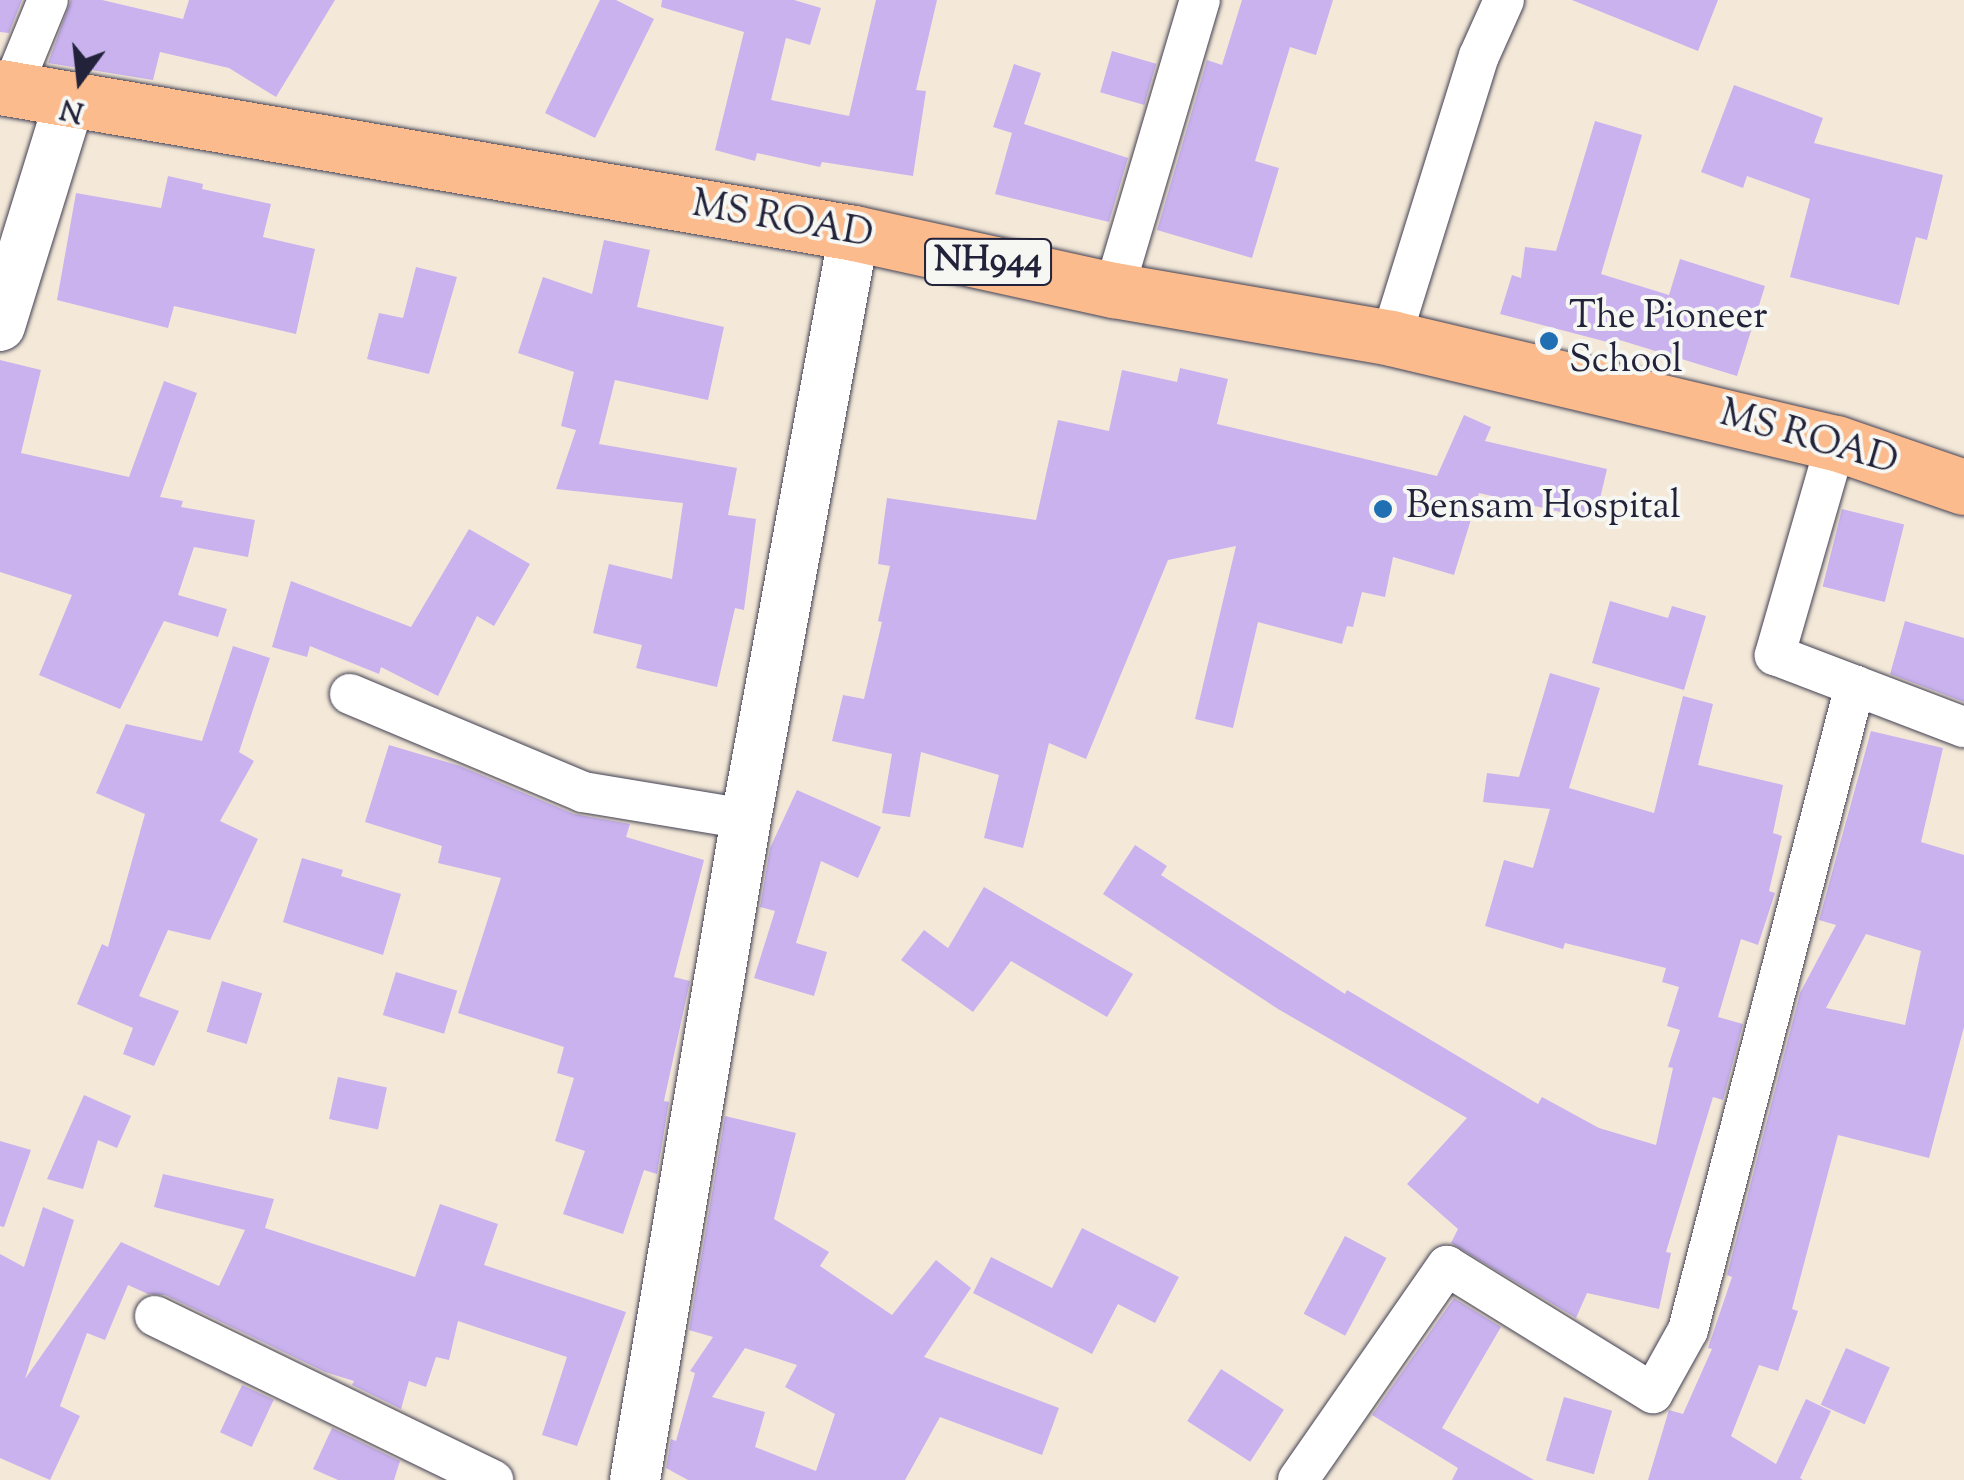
<!DOCTYPE html>
<html>
<head>
<meta charset="utf-8">
<style>
	body { margin:0 }
	#map { position:relative; width:1964px; height:1480px; overflow:hidden; background:#f4e9d8; font-family:"Sorts Mill Goudy",serif }
	div>[style] { position:absolute }
	.building>* { inset:0; background:#c9b2ee; transform-origin:0 0 }
	.roads { filter:drop-shadow(0 0 2px #424053) drop-shadow(0 0 2px #424053) }
	.minor>* { height:40px; margin:-20px; padding:0 20px; transform-origin:20px; border-radius:20px; background:#fff }
	.tertiary>* { height:50px; margin:-25px; padding:0 25px; transform-origin:25px; border-radius:25px; background:#fff }
	.trunk>* { height:55px; margin:-27.5px; padding:0 27.5px; transform-origin:27.5px; border-radius:27.5px; background:#fbbb8d }
	.dots>* { width:28px; height:28px; translate:-50% -50%; box-sizing:border-box; border:5px solid #f6f6f2; border-radius:50% }
	span { translate:-50% -50%; white-space:nowrap; text-align:center; line-height:1.15; -webkit-text-stroke:8px #f6f6f2; paint-order:stroke }
	.shield-label span { padding:2px 8px; background:#f6f6f2; border:2px solid; border-radius:8px; -webkit-text-stroke-width:0 }
	.shield-label { font-size:35px; color:#22223b; font-weight:700 }
	.street-label { font-size:38px; color:#22223b }
	.poi-label { font-size:38px; color:#22223b }
	.left { translate:0 -50%; text-align:left }
	.north { position:absolute; left:30px; top:30px; width:100px; height:100px; -webkit-text-stroke:8px #f6f6f2; paint-order:stroke; rotate:195deg; font-size:28px; font-weight:700; line-height:40px; text-align:center; color:#22223b }
	.north::after { content:''; display:block; margin:auto; width:35px; height:45px; background:#22223b; clip-path:polygon(50% 0,100% 100%,50% 72%,0 100%) }
</style>
</head>
<body>
<div id="map">
	<div class="building">
		<div style="clip-path:polygon(0 0,22px 0,9px 33px,0 32px)"></div>
		<div style="clip-path:polygon(71px 0,102px 0,183px 19px,189px 0,335px 0,276px 97px,229px 68px,160px 52px,153px 80px,48px 63px)"></div>
		<div style="clip-path:polygon(600px 0,616px 0,654px 19px,595px 138px,545px 113px)"></div>
		<div style="clip-path:polygon(662px 0,794px 0,821px 8px,810px 45px,786px 38px,771px 100px,849px 116px,876px 0,937px 0,916px 90px,926px 91px,913px 176px,822px 162px,820px 167px,757px 153px,755px 161px,715px 150px,744px 32px,661px 7px)"></div>
		<div style="clip-path:polygon(1242px 0,1333px 0,1316px 55px,1290px 47px,1255px 161px,1279px 168px,1252px 258px,1157px 230px,1207px 60px,1222px 65px)"></div>
		<div style="clip-path:polygon(1572px 0,1718px 0,1698px 51px)"></div>
		<div style="left:1112px;top:51px;width:46px;height:43px;rotate:16deg"></div>
		<div style="clip-path:polygon(1014px 64px,1041px 73px,1024px 124px,1128px 158px,1109px 222px,995px 194px,1012px 133px,993px 127px)"></div>
		<div style="clip-path:polygon(1734px 85px,1823px 118px,1814px 143px,1943px 175px,1927px 240px,1916px 237px,1899px 305px,1790px 277px,1810px 199px,1747px 176px,1743px 188px,1701px 172px)"></div>
		<div style="clip-path:polygon(1595px 121px,1642px 135px,1601px 274px,1669px 295px,1680px 259px,1765px 286px,1737px 376px,1613px 338px,1611px 343px,1500px 314px,1512px 275px,1521px 278px,1525px 247px,1556px 251px)"></div>
		<div style="clip-path:polygon(168px 176px,203px 184px,202px 189px,271px 204px,263px 237px,315px 249px,296px 334px,174px 306px,168px 328px,57px 300px,76px 193px,161px 208px)"></div>
		<div style="clip-path:polygon(604px 240px,650px 250px,637px 307px,724px 327px,708px 400px,615px 380px,599px 444px,737px 468px,728px 515px,756px 519px,744px 610px,735px 608px,717px 687px,636px 668px,642px 645px,593px 633px,609px 564px,672px 579px,683px 503px,556px 489px,576px 430px,561px 426px,574px 372px,518px 353px,543px 277px,592px 294px)"></div>
		<div style="clip-path:polygon(416px 267px,457px 277px,429px 374px,367px 359px,379px 313px,403px 318px)"></div>
		<div style="clip-path:polygon(0 360px,41px 370px,21px 453px,129px 477px,164px 381px,197px 393px,160px 497px,183px 501px,181px 507px,255px 520px,248px 557px,194px 547px,178px 595px,227px 609px,218px 637px,164px 621px,120px 709px,39px 675px,72px 595px,0 572px)"></div>
		<div style="clip-path:polygon(1180px 368px,1228px 379px,1217px 424px,1437px 476px,1464px 415px,1491px 427px,1485px 441px,1607px 469px,1595px 520px,1479px 493px,1454px 575px,1393px 557px,1385px 597px,1362px 592px,1353px 627px,1347px 626px,1342px 644px,1258px 622px,1233px 728px,1195px 719px,1236px 546px,1168px 560px,1086px 759px,1049px 743px,1023px 848px,984px 838px,999px 775px,921px 752px,910px 817px,882px 813px,892px 754px,832px 741px,843px 695px,864px 699px,882px 622px,878px 621px,890px 566px,878px 564px,887px 498px,1036px 520px,1058px 420px,1109px 431px,1122px 370px,1177px 382px)"></div>
		<div style="left:1842px;top:509px;width:64px;height:80px;rotate:14deg"></div>
		<div style="clip-path:polygon(469px 529px,530px 564px,494px 626px,477px 616px,438px 696px,381px 667px,379px 674px,310px 646px,307px 657px,272px 647px,291px 581px,411px 627px)"></div>
		<div style="clip-path:polygon(1610px 601px,1668px 618px,1672px 606px,1706px 616px,1684px 690px,1592px 663px)"></div>
		<div style="clip-path:polygon(1905px 621px,1964px 638px,1964px 702px,1890px 674px)"></div>
		<div style="clip-path:polygon(233px 646px,270px 658px,239px 752px,254px 761px,220px 821px,258px 839px,210px 940px,168px 930px,139px 996px,179px 1011px,154px 1066px,123px 1054px,133px 1028px,77px 1004px,102px 944px,108px 947px,145px 814px,96px 793px,126px 724px,202px 741px)"></div>
		<div style="clip-path:polygon(1550px 673px,1600px 688px,1569px 788px,1654px 813px,1683px 696px,1713px 704px,1698px 765px,1783px 785px,1773px 833px,1782px 836px,1769px 891px,1775px 893px,1758px 945px,1741px 939px,1718px 1017px,1743px 1024px,1723px 1100px,1713px 1097px,1666px 1252px,1671px 1253px,1659px 1309px,1587px 1293px,1576px 1318px,1451px 1243px,1458px 1229px,1407px 1184px,1467px 1118px,1278px 1009px,1103px 894px,1135px 845px,1167px 866px,1161px 875px,1345px 994px,1347px 990px,1538px 1104px,1542px 1097px,1599px 1128px,1656px 1145px,1673px 1068px,1668px 1067px,1680px 1030px,1667px 1026px,1679px 987px,1662px 982px,1666px 968px,1565px 943px,1563px 949px,1485px 926px,1504px 860px,1533px 868px,1550px 809px,1483px 802px,1487px 773px,1519px 777px)"></div>
		<div style="clip-path:polygon(evenodd,1871px 731px,1943px 748px,1921px 842px,1964px 855px,1964px 1027px,1929px 1158px,1838px 1135px,1792px 1309px,1798px 1311px,1778px 1371px,1759px 1365px,1731px 1436px,1776px 1464px,1806px 1399px,1831px 1411px,1800px 1478px,1803px 1480px,1648px 1480px,1669px 1410px,1683px 1414px,1712px 1349px,1708px 1348px,1732px 1277px,1727px 1275px,1800px 993px,1836px 925px,1819px 920px,1871px 731px,1866px 934px,1921px 951px,1905px 1025px,1826px 1008px,1866px 934px)"></div>
		<div style="clip-path:polygon(389px 745px,460px 766px,574px 814px,630px 824px,626px 837px,704px 860px,674px 977px,690px 981px,664px 1101px,669px 1102px,657px 1174px,644px 1170px,623px 1234px,563px 1214px,585px 1151px,555px 1141px,574px 1078px,557px 1073px,564px 1047px,458px 1013px,501px 878px,438px 863px,442px 846px,365px 822px)"></div>
		<div style="clip-path:polygon(797px 790px,881px 827px,858px 878px,821px 861px,796px 943px,827px 952px,814px 996px,754px 978px,775px 911px,760px 907px,770px 848px)"></div>
		<div style="clip-path:polygon(302px 858px,343px 870px,341px 876px,401px 894px,383px 955px,283px 922px)"></div>
		<div style="clip-path:polygon(984px 887px,1133px 974px,1107px 1017px,1011px 961px,973px 1012px,901px 960px,924px 930px,948px 948px)"></div>
		<div style="left:396px;top:972px;width:64px;height:45px;rotate:17deg"></div>
		<div style="left:222px;top:981px;width:42px;height:53px;rotate:17deg"></div>
		<div style="left:338px;top:1077px;width:50px;height:43px;rotate:12deg"></div>
		<div style="clip-path:polygon(84px 1095px,131px 1116px,117px 1148px,98px 1140px,83px 1189px,47px 1179px)"></div>
		<div style="clip-path:polygon(evenodd,725px 1116px,796px 1133px,774px 1219px,829px 1252px,820px 1266px,892px 1315px,936px 1260px,971px 1288px,924px 1357px,1059px 1408px,1042px 1455px,940px 1417px,905px 1480px,688px 1480px,666px 1468px,671px 1439px,676px 1441px,695px 1373px,690px 1371px,713px 1337px,689px 1330px,725px 1116px,745px 1348px,797px 1365px,785px 1387px,835px 1414px,816px 1471px,755px 1447px,765px 1412px,712px 1397px,745px 1348px)"></div>
		<div style="clip-path:polygon(0 1141px,31px 1150px,4px 1227px,0 1226px)"></div>
		<div style="clip-path:polygon(163px 1174px,274px 1199px,265px 1228px,415px 1277px,440px 1204px,498px 1224px,484px 1265px,626px 1312px,577px 1446px,542px 1435px,567px 1357px,458px 1321px,449px 1360px,436px 1357px,426px 1387px,409px 1381px,401px 1409px,352px 1385px,354px 1381px,325px 1372px,165px 1295px,148px 1294px,128px 1285px,105px 1340px,87px 1333px,60px 1406px,80px 1416px,50px 1480px,0 1458px,0 1254px,24px 1267px,43px 1207px,74px 1220px,25px 1379px,121px 1242px,219px 1286px,245px 1230px,154px 1207px)"></div>
		<div style="clip-path:polygon(1082px 1228px,1179px 1277px,1155px 1323px,1118px 1304px,1092px 1354px,973px 1293px,991px 1257px,1052px 1288px)"></div>
		<div style="left:1345px;top:1236px;width:47px;height:88px;rotate:28deg"></div>
		<div style="clip-path:polygon(1454px 1298px,1501px 1327px,1442px 1428px,1534px 1480px,1452px 1480px,1458px 1468px,1372px 1415px)"></div>
		<div style="left:1846px;top:1348px;width:48px;height:62px;rotate:24deg"></div>
		<div style="left:1221px;top:1369px;width:75px;height:62px;rotate:33deg"></div>
		<div style="left:242px;top:1385px;width:35px;height:52px;rotate:25deg"></div>
		<div style="left:1564px;top:1397px;width:50px;height:66px;rotate:16deg"></div>
		<div style="clip-path:polygon(332px 1428px,400px 1461px,394px 1480px,338px 1480px,313px 1469px)"></div>
	</div>
	<div class="roads">
		<div class="minor">
			<div style="left:11px;top:90px;width:97px;rotate:-67.7deg"></div>
			<div style="left:1114px;top:290px;width:302px;rotate:-73.5deg"></div>
			<div style="left:1391px;top:338px;width:295px;rotate:-72.7deg"></div>
			<div style="left:1479px;top:56px;width:61px;rotate:-65.9deg"></div>
			<div style="left:1836px;top:443px;width:221px;rotate:106.1deg"></div>
			<div style="left:1775px;top:655px;width:202px;rotate:20.9deg"></div>
			<div style="left:350px;top:694px;width:253px;rotate:22.8deg"></div>
			<div style="left:583px;top:792px;width:165px;rotate:9.4deg"></div>
			<div style="left:155px;top:1316px;width:376px;rotate:25.9deg"></div>
			<div style="left:1298px;top:1480px;width:261px;rotate:-55.2deg"></div>
			<div style="left:1447px;top:1266px;width:242px;rotate:31.7deg"></div>
			<div style="left:1653px;top:1393px;width:72px;rotate:-60.9deg"></div>
			<div style="left:1688px;top:1330px;width:666px;rotate:-75.48deg"></div>
		</div>
		<div class="tertiary">
			<div style="left:0;top:326px;width:233px;rotate:-72.8deg"></div>
			<div style="left:635px;top:1480px;width:670px;rotate:-80.47deg"></div>
			<div style="left:746px;top:819px;width:596px;rotate:-79.56deg"></div>
		</div>
		<div class="trunk">
			<div style="left:0;top:87px;width:866px;rotate:9.7deg"></div>
			<div style="left:854px;top:233px;width:266px;rotate:12.4deg"></div>
			<div style="left:1114px;top:290px;width:281px;rotate:9.8deg"></div>
			<div style="left:1391px;top:338px;width:457px;rotate:13.3deg"></div>
			<div style="left:1836px;top:443px;width:135px;rotate:19deg"></div>
		</div>
	</div>
	<div class="dots">
		<div style="left:1549px;top:341px;background:#1f6fb2"></div>
		<div style="left:1383px;top:509px;background:#1f6fb2"></div>
	</div>
	<div class="shield-label">
		<span style="left:988px;top:262px">NH944</span>
	</div>
	<div class="street-label">
		<span style="left:782px;top:222px;rotate:10deg">MS ROAD</span>
		<span style="left:1808px;top:440px;rotate:16deg">MS ROAD</span>
	</div>
	<div class="poi-label">
		<span class="left" style="left:1569px;top:341px">The Pioneer<br>School</span>
		<span class="left" style="left:1406px;top:509px">Bensam Hospital</span>
	</div>
	<div class="north">N</div>
</div>
</body>
</html>
